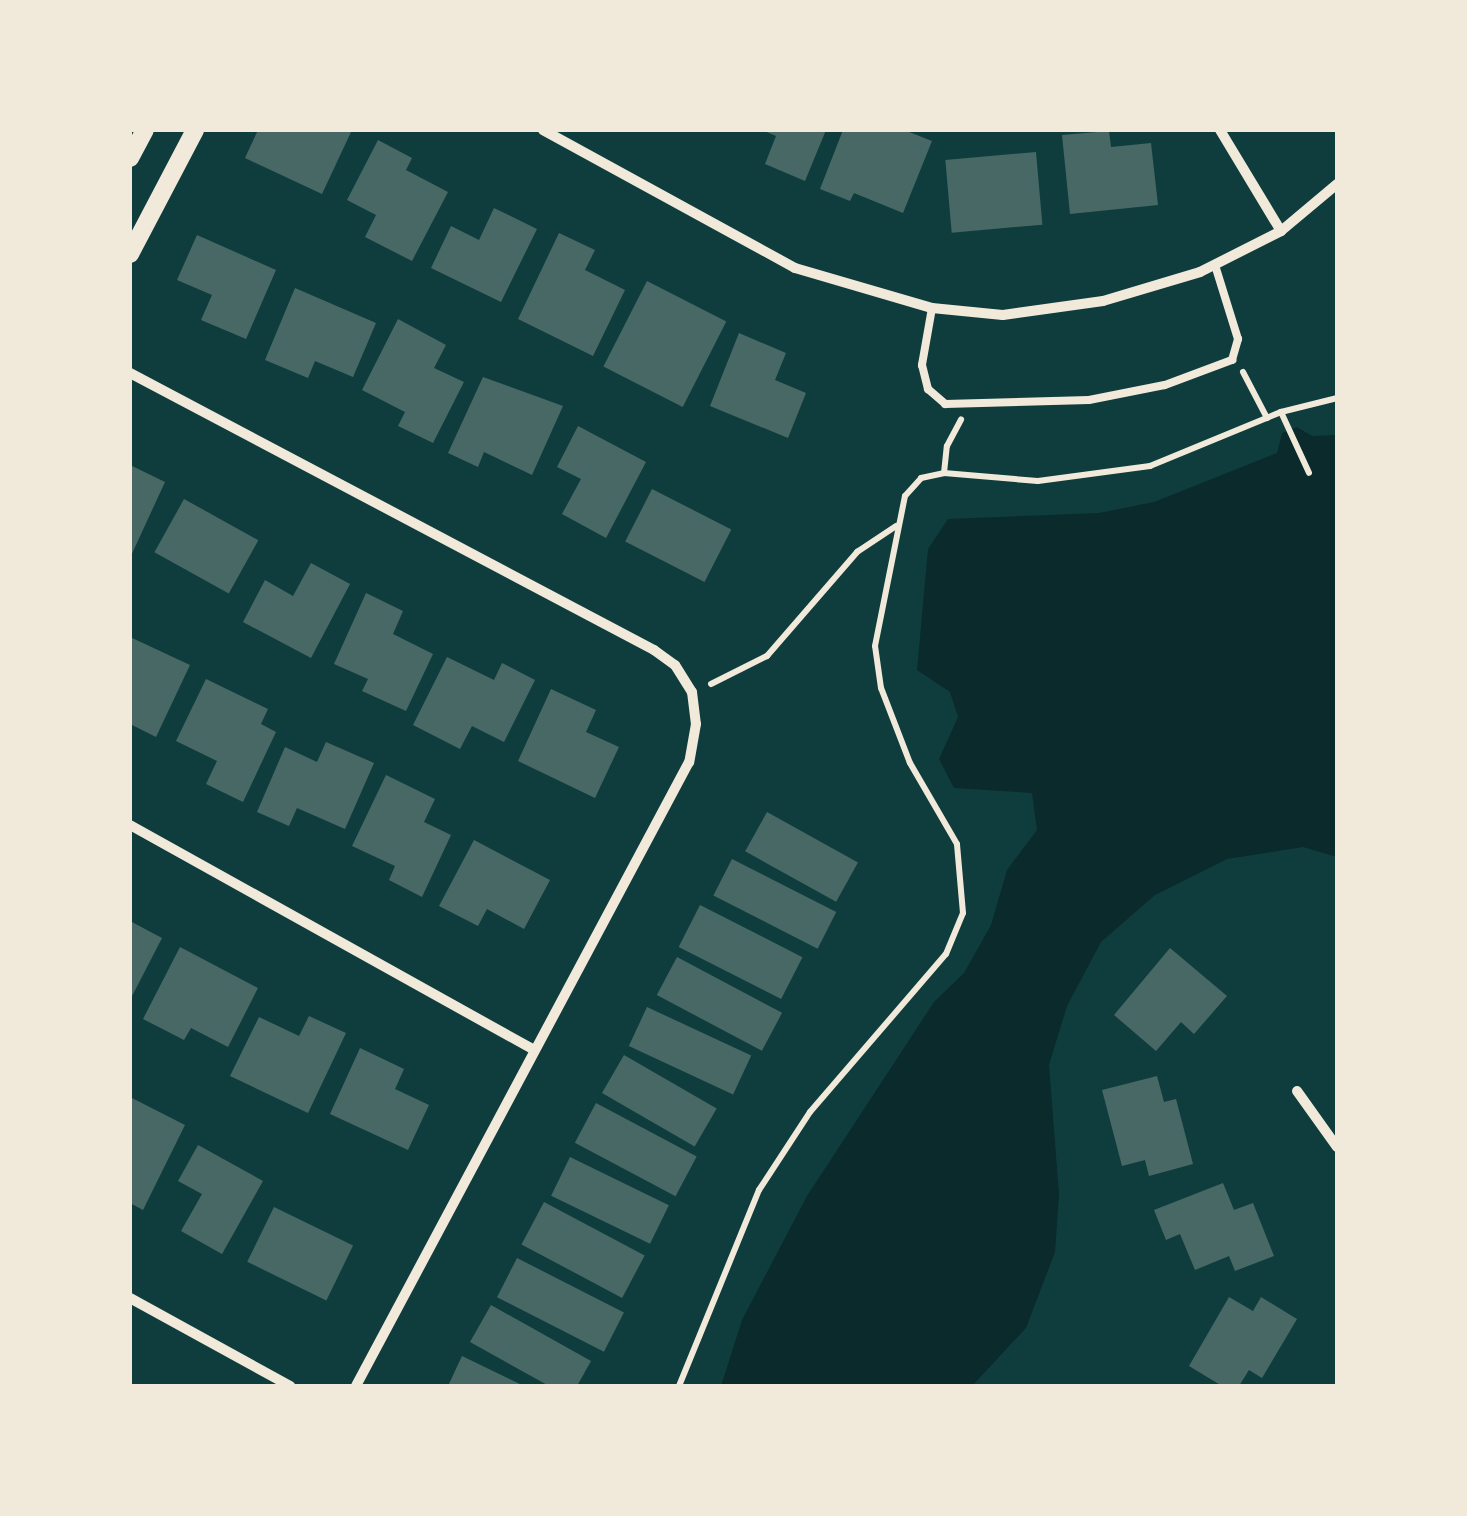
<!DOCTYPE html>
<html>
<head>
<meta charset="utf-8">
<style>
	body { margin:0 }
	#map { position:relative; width:1467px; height:1516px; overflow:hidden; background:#0f3d3e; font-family:"Source Serif 4",serif }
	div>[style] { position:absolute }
	.water>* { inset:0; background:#0a2a2b }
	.building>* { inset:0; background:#486865; transform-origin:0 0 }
	.path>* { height:6px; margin:-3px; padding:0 3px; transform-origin:3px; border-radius:3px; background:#f1e9da }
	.service>* { height:8px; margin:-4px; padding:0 4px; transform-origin:4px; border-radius:4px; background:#f1e9da }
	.minor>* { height:10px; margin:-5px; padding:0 5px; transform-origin:5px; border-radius:5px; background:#f1e9da }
	.tertiary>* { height:18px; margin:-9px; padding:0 9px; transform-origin:9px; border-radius:9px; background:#f1e9da }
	span { translate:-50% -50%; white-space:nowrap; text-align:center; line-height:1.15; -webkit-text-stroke:9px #f1e9da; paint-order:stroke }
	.frame { position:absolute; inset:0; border:132px solid #f1e9da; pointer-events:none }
</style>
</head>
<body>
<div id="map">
	<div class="water">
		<div style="clip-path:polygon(1297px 427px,1312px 436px,1337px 435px,1337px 857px,1303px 847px,1227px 859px,1155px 895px,1101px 942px,1067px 1006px,1049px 1065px,1059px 1194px,1055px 1252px,1026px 1328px,972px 1386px,721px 1386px,742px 1320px,807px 1196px,934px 1002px,964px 973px,991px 925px,1007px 870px,1037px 830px,1032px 793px,954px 788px,939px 759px,958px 717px,950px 692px,917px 670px,928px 549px,948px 519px,1099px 513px,1154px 502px,1277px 453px,1282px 433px)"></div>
	</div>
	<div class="building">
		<div style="clip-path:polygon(258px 130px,347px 130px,351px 132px,322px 194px,245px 158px)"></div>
		<div style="clip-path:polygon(762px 130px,826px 130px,805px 181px,765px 164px,776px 136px)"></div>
		<div style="clip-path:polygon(843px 130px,904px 130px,932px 141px,903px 213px,854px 193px,850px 201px,820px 189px)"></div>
		<div style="clip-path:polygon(1109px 131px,1111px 147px,1151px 143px,1158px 205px,1070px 214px,1062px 135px)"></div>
		<div style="clip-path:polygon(378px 140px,412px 158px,406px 170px,448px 192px,412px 261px,365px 237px,376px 215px,347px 200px)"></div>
		<div style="left:1036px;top:152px;width:73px;height:91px;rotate:85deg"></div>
		<div style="clip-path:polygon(494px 208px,537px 229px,501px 302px,431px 268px,451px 226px,479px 240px)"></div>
		<div style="clip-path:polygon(559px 233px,595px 250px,585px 270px,625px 290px,593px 356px,518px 319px)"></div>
		<div style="clip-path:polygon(197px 235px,276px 270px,246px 339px,201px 320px,212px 295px,177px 280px)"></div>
		<div style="left:647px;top:281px;width:89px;height:96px;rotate:27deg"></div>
		<div style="clip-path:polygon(295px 288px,376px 323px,353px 377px,315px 361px,308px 378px,265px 360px)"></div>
		<div style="clip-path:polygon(398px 319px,446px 345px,434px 368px,464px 382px,433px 443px,398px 426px,405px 412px,362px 390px)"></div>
		<div style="clip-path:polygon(739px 333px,786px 353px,775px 380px,806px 393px,788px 438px,710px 406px)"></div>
		<div style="clip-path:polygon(483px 377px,563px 406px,532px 475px,484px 452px,478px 467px,448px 453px)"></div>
		<div style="clip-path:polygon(578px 426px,646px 462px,606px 538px,562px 514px,581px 479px,557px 467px)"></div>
		<div style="clip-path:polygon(130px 465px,165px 482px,130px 558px)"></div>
		<div style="left:652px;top:489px;width:89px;height:59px;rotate:27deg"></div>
		<div style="left:184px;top:499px;width:85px;height:61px;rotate:29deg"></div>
		<div style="clip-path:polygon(311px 563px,350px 584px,311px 658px,243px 622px,265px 580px,293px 596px)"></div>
		<div style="clip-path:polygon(366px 593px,403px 611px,393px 634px,433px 654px,406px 711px,362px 691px,368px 679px,334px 664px)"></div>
		<div style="clip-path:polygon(130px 637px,190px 665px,156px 737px,130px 724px)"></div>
		<div style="clip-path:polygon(447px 657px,494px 680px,502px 663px,535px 680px,504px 742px,472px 726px,460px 749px,413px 725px)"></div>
		<div style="clip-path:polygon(206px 679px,268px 709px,261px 724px,276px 732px,243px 802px,206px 784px,217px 761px,176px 741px)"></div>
		<div style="clip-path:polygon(551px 689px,596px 710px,586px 732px,619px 747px,595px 798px,518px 761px)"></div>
		<div style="clip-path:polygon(326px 742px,374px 763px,345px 829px,297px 808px,289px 826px,257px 812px,285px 747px,317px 762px)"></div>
		<div style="clip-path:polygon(386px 775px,435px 799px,424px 822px,451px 835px,422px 897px,389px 880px,395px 866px,352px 846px)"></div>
		<div style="left:767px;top:812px;width:104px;height:45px;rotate:29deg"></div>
		<div style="clip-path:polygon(474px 840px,550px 880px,524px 929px,487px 909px,478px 926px,439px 906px)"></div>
		<div style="left:732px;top:859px;width:117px;height:41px;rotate:27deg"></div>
		<div style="left:700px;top:905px;width:115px;height:47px;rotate:27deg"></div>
		<div style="clip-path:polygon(130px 921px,162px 938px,130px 1000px)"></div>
		<div style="clip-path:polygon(180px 947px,258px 988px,228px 1047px,191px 1028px,184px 1040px,143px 1019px)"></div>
		<div style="clip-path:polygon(1170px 948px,1227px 996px,1194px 1034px,1181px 1022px,1156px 1051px,1114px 1015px)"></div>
		<div style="left:677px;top:957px;width:119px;height:43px;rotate:28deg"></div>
		<div style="left:647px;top:1007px;width:115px;height:43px;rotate:25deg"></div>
		<div style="clip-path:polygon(309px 1016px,346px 1033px,308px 1113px,230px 1076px,259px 1017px,299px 1036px)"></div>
		<div style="clip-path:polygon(360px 1048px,404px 1069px,395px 1089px,429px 1105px,408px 1150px,330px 1114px)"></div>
		<div style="left:624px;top:1055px;width:107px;height:44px;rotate:30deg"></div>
		<div style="clip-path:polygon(1157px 1076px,1164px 1102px,1176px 1099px,1193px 1164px,1149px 1176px,1145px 1160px,1122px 1166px,1102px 1090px)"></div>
		<div style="clip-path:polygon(130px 1097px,185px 1125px,143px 1210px,130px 1203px)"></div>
		<div style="left:596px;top:1103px;width:114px;height:45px;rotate:28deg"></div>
		<div style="clip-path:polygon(198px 1145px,263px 1181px,222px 1254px,181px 1231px,202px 1194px,178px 1181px)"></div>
		<div style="left:570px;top:1157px;width:110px;height:43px;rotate:26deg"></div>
		<div style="clip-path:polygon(1223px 1183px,1234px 1210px,1253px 1203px,1274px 1256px,1235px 1271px,1229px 1256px,1195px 1270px,1180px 1234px,1166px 1240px,1154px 1210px)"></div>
		<div style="left:544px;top:1202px;width:114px;height:48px;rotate:28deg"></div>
		<div style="left:274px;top:1207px;width:88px;height:61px;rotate:26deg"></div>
		<div style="left:517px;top:1258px;width:120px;height:44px;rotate:27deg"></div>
		<div style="clip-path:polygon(1229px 1297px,1253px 1311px,1261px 1297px,1297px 1319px,1262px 1378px,1249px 1370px,1239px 1386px,1222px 1386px,1189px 1366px)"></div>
		<div style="clip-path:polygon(491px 1305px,591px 1361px,577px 1386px,549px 1386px,470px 1342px)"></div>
		<div style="clip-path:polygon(462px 1356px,524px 1386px,448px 1386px)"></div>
	</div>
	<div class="path">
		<div style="left:1243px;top:372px;width:52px;rotate:62.4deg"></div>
		<div style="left:1281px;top:412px;width:67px;rotate:65.3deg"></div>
		<div style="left:944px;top:473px;width:27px;rotate:-84deg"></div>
		<div style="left:947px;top:446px;width:30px;rotate:-62deg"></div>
		<div style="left:711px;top:684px;width:63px;rotate:-26.6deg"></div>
		<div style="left:767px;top:656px;width:138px;rotate:-49.1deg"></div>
		<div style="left:857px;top:552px;width:47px;rotate:-33.7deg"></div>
		<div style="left:679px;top:1386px;width:212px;rotate:-67.8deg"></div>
		<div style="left:759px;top:1190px;width:93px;rotate:-56.8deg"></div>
		<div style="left:810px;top:1112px;width:208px;rotate:-49.3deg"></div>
		<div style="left:946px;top:954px;width:44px;rotate:-67.5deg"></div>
		<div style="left:963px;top:913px;width:69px;rotate:-95deg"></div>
		<div style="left:957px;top:844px;width:94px;rotate:-120.1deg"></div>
		<div style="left:910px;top:763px;width:80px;rotate:-111.1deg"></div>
		<div style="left:881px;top:688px;width:42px;rotate:-98.1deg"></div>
		<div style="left:875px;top:646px;width:153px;rotate:-78.7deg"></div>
		<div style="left:905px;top:496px;width:24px;rotate:-48deg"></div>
		<div style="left:921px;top:478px;width:24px;rotate:-12deg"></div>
		<div style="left:944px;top:473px;width:94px;rotate:4.9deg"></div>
		<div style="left:1038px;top:481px;width:113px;rotate:-7.6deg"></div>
		<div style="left:1150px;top:466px;width:142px;rotate:-22.4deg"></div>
		<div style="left:1281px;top:412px;width:58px;rotate:-14deg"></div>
	</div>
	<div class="service">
		<div style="left:932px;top:308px;width:58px;rotate:100deg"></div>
		<div style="left:922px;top:365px;width:25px;rotate:76deg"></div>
		<div style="left:928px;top:389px;width:23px;rotate:41deg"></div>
		<div style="left:945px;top:404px;width:144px;rotate:-1.6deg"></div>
		<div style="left:1089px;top:400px;width:77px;rotate:-11.2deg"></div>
		<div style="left:1165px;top:385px;width:72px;rotate:-20.5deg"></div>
		<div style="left:1232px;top:360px;width:22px;rotate:-74deg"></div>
		<div style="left:1238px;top:339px;width:77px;rotate:-107.3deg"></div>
	</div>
	<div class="minor">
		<div style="left:543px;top:130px;width:287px;rotate:28.7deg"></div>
		<div style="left:795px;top:268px;width:143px;rotate:16.3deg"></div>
		<div style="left:932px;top:308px;width:71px;rotate:5.6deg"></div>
		<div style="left:1003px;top:315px;width:101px;rotate:-8deg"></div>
		<div style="left:1103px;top:301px;width:101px;rotate:-16.6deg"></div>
		<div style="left:1200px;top:272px;width:91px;rotate:-26.8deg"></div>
		<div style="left:1281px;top:231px;width:73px;rotate:-40deg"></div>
		<div style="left:1220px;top:130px;width:118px;rotate:58.9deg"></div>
		<div style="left:130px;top:373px;width:593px;rotate:27.86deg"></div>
		<div style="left:654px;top:650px;width:26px;rotate:36deg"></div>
		<div style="left:675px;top:665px;width:32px;rotate:58deg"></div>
		<div style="left:692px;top:692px;width:32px;rotate:83deg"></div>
		<div style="left:696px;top:724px;width:39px;rotate:100deg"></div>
		<div style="left:689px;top:762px;width:707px;rotate:118.09deg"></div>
		<div style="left:130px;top:825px;width:461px;rotate:29.1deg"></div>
		<div style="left:1297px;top:1091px;width:69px;rotate:54.5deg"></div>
		<div style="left:130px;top:1298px;width:183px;rotate:28.8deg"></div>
	</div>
	<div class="tertiary">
		<div style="left:130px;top:158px;width:32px;rotate:-62deg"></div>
		<div style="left:130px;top:254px;width:140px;rotate:-62.3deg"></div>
	</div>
	<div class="frame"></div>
</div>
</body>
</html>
